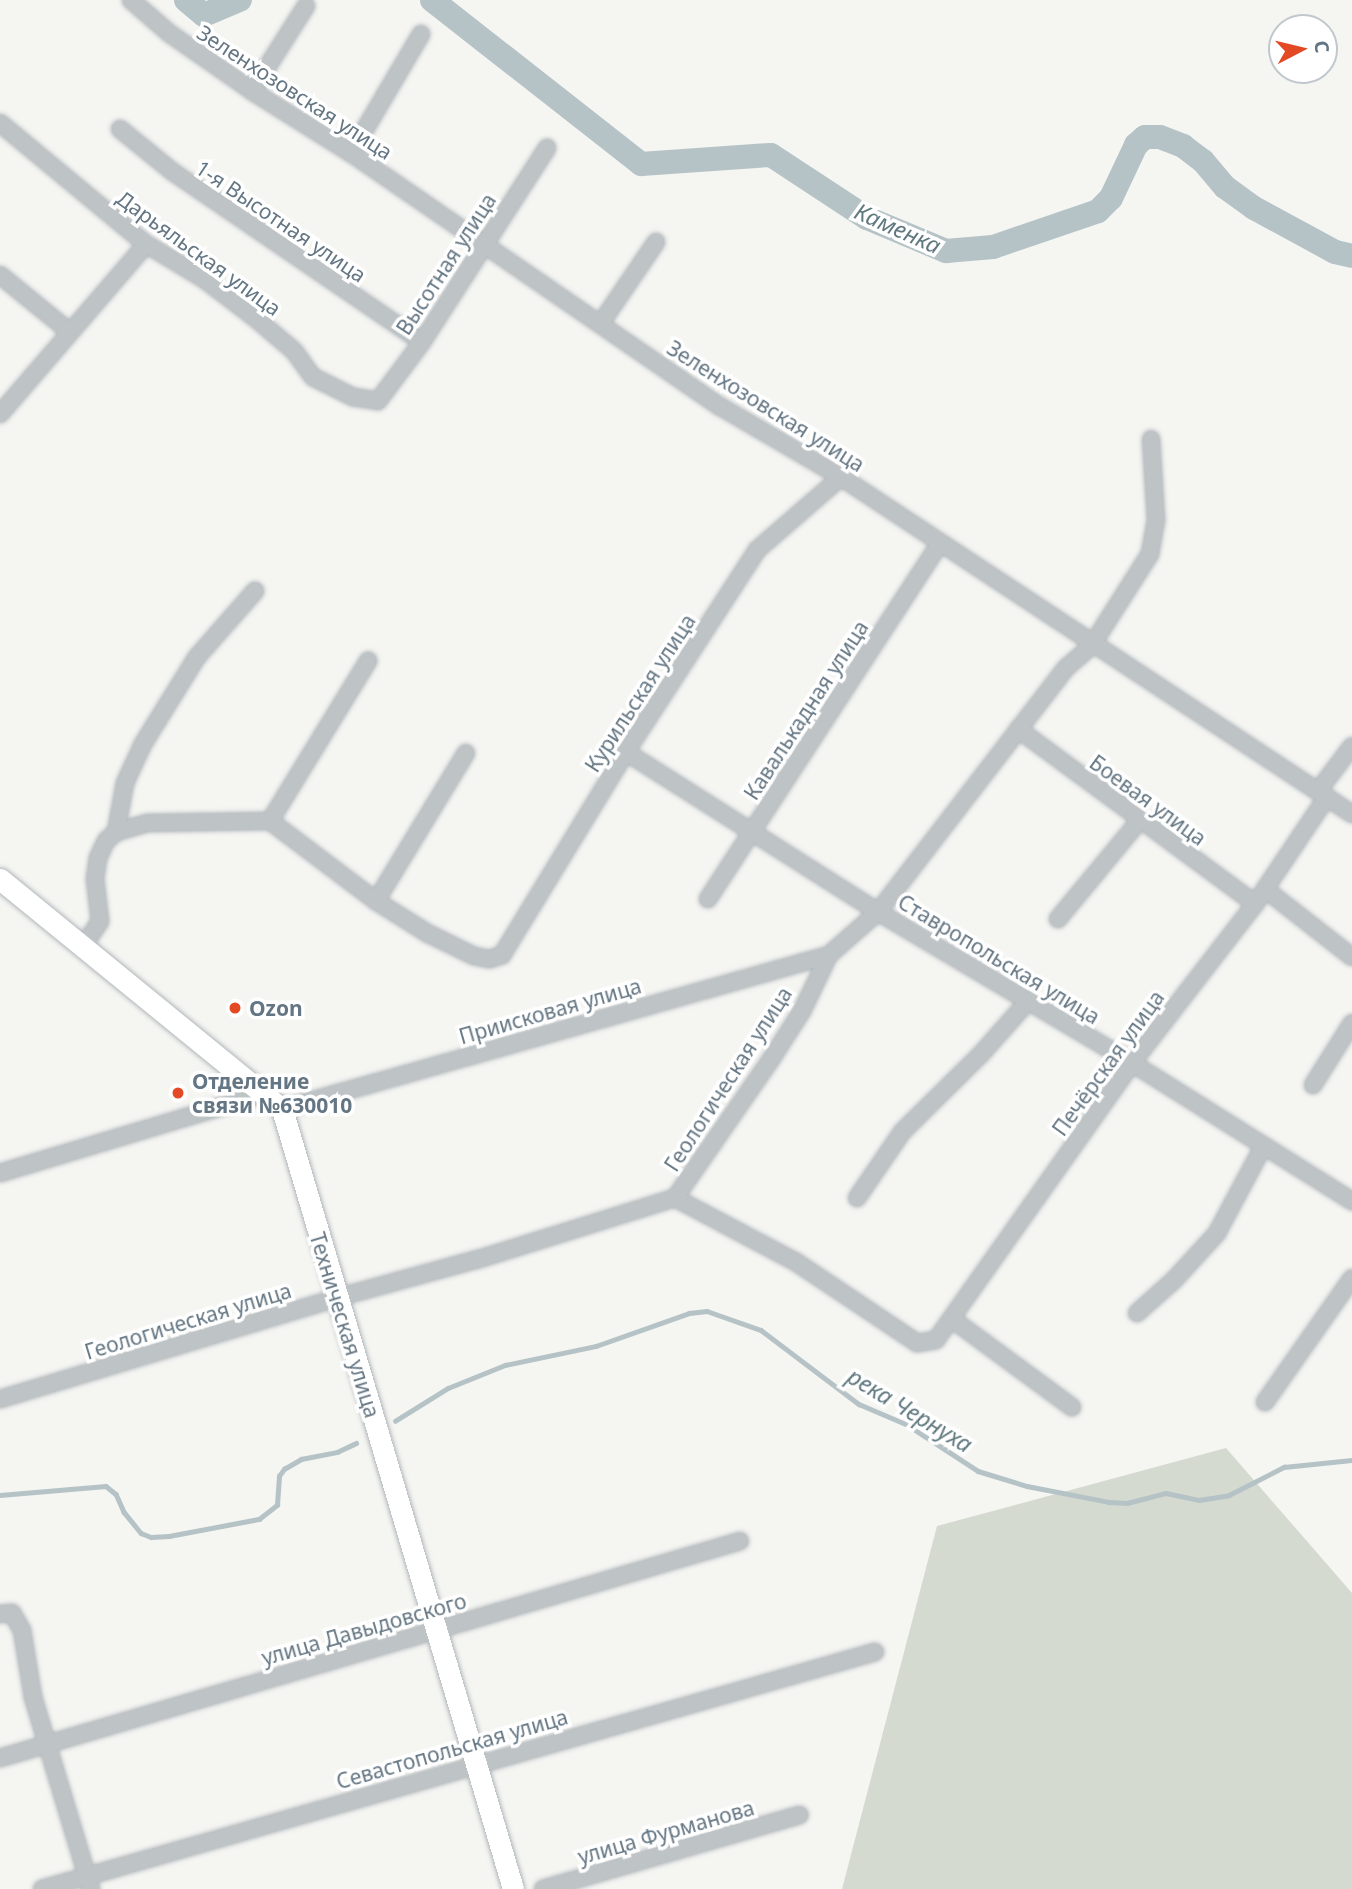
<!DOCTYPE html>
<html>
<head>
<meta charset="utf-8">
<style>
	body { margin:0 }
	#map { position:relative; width:1352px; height:1889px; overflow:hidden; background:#f5f5f2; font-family:"Noto Sans",sans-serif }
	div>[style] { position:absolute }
	.green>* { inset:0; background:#d5dad1 }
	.stream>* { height:4.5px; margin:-2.25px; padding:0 2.25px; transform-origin:2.25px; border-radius:2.25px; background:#b5c2c6 }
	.river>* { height:24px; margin:-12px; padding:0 12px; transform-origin:12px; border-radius:12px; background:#b5c2c6 }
	.roads { filter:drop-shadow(0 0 2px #b1b7bb) drop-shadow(0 0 2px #b1b7bb) }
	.street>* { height:16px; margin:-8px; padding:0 8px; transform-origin:8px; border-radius:8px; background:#bec3c6 }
	.secondary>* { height:21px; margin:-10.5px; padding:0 10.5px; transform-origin:10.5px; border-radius:10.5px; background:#fff }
	.dots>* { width:19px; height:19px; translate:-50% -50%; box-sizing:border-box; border:4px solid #fff; border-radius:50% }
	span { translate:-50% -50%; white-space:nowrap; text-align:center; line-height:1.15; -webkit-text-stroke:7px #fff; paint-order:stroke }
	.street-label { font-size:21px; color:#647683 }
	.poi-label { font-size:21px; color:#647683; font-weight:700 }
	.left { translate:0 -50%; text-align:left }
	.water-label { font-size:23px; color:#60787f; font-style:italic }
	.north { position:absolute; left:1268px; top:14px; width:70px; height:70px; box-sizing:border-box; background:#fff; border:2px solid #c1c8cd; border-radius:50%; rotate:83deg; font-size:19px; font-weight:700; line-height:28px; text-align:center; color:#647683 }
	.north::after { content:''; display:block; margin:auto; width:24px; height:32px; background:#e34924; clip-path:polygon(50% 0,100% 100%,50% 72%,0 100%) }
</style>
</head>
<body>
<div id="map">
	<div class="green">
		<div style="clip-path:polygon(1226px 1448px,1352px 1593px,1352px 1889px,842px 1889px,937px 1526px)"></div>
	</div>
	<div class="stream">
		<div style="left:395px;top:1421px;width:62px;rotate:-31.9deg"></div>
		<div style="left:448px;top:1388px;width:61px;rotate:-22deg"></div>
		<div style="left:505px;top:1365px;width:93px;rotate:-11.8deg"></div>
		<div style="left:596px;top:1346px;width:99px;rotate:-19.5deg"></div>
		<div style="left:689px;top:1313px;width:18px;rotate:-6deg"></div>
		<div style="left:707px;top:1311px;width:57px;rotate:19.4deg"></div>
		<div style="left:761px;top:1330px;width:123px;rotate:37.1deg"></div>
		<div style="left:859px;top:1404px;width:51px;rotate:23.1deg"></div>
		<div style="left:906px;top:1424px;width:86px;rotate:33.1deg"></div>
		<div style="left:978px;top:1471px;width:51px;rotate:17deg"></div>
		<div style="left:1027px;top:1486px;width:84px;rotate:11deg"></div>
		<div style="left:1109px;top:1502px;width:18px;rotate:3deg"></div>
		<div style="left:1127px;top:1503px;width:40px;rotate:-14.4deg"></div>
		<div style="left:1166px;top:1493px;width:34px;rotate:12deg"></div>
		<div style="left:1199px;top:1500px;width:30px;rotate:-9deg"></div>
		<div style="left:1229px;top:1495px;width:62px;rotate:-27deg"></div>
		<div style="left:1284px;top:1467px;width:68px;rotate:-5.9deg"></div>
		<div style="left:0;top:1495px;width:106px;rotate:-4.9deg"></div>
		<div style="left:106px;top:1486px;width:13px;rotate:39deg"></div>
		<div style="left:116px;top:1494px;width:20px;rotate:66deg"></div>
		<div style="left:124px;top:1512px;width:27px;rotate:51deg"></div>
		<div style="left:141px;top:1533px;width:11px;rotate:22deg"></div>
		<div style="left:151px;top:1537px;width:18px;rotate:-3deg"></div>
		<div style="left:169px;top:1536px;width:92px;rotate:-10.7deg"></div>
		<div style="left:259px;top:1519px;width:23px;rotate:-38deg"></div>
		<div style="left:277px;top:1505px;width:29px;rotate:-86deg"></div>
		<div style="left:279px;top:1476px;width:9px;rotate:-54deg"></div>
		<div style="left:284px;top:1469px;width:20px;rotate:-30deg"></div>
		<div style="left:301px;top:1459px;width:37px;rotate:-11deg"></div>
		<div style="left:337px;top:1452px;width:21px;rotate:-25deg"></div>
	</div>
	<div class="river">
		<div style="left:186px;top:0;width:23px;rotate:40deg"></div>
		<div style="left:204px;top:15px;width:39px;rotate:-23deg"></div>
		<div style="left:432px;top:0;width:266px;rotate:38.1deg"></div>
		<div style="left:641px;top:164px;width:130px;rotate:-4deg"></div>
		<div style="left:771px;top:155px;width:115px;rotate:33.3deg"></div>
		<div style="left:867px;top:218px;width:86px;rotate:22.7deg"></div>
		<div style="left:946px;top:251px;width:47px;rotate:-4.9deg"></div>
		<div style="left:993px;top:247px;width:111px;rotate:-18.9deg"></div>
		<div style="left:1098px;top:211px;width:18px;rotate:-45deg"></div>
		<div style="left:1111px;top:198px;width:59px;rotate:-64.7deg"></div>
		<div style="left:1136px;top:145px;width:12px;rotate:-42deg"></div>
		<div style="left:1145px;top:137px;width:15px"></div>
		<div style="left:1160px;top:137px;width:25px;rotate:21deg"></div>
		<div style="left:1183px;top:146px;width:25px;rotate:37deg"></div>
		<div style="left:1203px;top:161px;width:34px;rotate:50deg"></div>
		<div style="left:1225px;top:187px;width:36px;rotate:36deg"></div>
		<div style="left:1254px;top:208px;width:92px;rotate:28.5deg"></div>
		<div style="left:1335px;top:252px;width:17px;rotate:13deg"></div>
	</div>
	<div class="roads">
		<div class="street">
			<div style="left:131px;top:0;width:50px;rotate:41deg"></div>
			<div style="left:169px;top:33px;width:101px;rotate:34.9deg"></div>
			<div style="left:252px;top:91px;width:117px;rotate:32.1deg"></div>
			<div style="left:351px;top:153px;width:449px;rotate:34.5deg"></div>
			<div style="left:721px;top:407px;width:139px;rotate:30.3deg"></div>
			<div style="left:841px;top:477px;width:612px;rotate:33.4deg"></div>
			<div style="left:252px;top:91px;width:101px;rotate:-57.6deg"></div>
			<div style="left:0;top:123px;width:190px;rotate:39.7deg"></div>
			<div style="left:146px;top:244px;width:68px;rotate:31.1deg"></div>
			<div style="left:204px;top:279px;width:63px;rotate:37.2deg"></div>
			<div style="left:254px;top:317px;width:52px;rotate:40.4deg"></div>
			<div style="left:294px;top:351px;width:32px;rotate:54deg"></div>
			<div style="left:313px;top:377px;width:45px;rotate:26.6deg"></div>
			<div style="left:353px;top:397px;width:25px;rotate:9deg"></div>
			<div style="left:378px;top:401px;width:74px;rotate:-53.3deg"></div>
			<div style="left:422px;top:342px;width:231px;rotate:-57.2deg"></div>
			<div style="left:120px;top:129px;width:68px;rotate:39.1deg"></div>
			<div style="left:173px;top:172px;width:301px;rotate:34.3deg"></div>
			<div style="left:351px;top:153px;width:138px;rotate:-59.5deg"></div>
			<div style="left:0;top:275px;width:90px;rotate:39.2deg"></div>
			<div style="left:601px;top:323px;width:98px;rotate:-55.8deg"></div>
			<div style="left:0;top:414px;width:224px;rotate:-49.3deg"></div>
			<div style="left:1018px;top:729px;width:295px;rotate:36.4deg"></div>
			<div style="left:626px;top:752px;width:299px;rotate:32.4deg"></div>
			<div style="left:878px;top:912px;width:295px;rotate:30.7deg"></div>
			<div style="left:1132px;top:1063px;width:260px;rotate:32.1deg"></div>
			<div style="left:1318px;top:791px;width:56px;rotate:-52.9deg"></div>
			<div style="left:270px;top:821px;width:188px;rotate:-58.5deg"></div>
			<div style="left:116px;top:832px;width:50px;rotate:-79.6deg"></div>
			<div style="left:125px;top:783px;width:43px;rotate:-65.2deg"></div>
			<div style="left:143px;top:744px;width:102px;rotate:-58.2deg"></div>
			<div style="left:197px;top:657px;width:88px;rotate:-48.7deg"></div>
			<div style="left:1265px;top:889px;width:110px;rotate:38deg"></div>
			<div style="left:708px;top:899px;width:424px;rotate:-56.9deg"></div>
			<div style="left:376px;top:901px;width:173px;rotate:-58.7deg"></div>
			<div style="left:1058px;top:919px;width:127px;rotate:-50.4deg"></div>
			<div style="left:84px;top:945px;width:29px;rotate:-56deg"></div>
			<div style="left:100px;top:921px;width:42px;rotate:-96.8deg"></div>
			<div style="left:95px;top:879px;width:21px;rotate:-82deg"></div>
			<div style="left:98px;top:858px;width:19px;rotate:-65deg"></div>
			<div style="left:106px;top:841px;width:13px;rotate:-42deg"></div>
			<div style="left:116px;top:832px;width:32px;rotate:-16deg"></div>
			<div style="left:147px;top:823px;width:123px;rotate:-0.9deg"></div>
			<div style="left:270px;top:821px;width:133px;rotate:37deg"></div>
			<div style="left:376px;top:901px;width:60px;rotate:32.1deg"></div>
			<div style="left:427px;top:933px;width:52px;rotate:26.1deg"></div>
			<div style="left:474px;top:956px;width:16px;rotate:11deg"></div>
			<div style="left:490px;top:959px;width:13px;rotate:-18deg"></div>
			<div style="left:502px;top:955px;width:238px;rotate:-58.6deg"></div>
			<div style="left:626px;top:752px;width:241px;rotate:-57deg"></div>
			<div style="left:757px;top:550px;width:111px;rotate:-41deg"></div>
			<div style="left:1313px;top:1085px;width:73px;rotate:-57.8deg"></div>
			<div style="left:282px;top:1109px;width:568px;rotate:-15.72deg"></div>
			<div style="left:0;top:1173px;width:278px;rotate:-16.7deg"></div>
			<div style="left:675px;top:1198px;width:137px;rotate:27.9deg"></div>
			<div style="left:796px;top:1262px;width:146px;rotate:33.8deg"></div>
			<div style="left:917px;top:1343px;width:19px;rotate:-9deg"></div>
			<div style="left:936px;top:1340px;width:339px;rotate:-54.7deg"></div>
			<div style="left:1132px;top:1063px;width:201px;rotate:-52.3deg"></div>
			<div style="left:1255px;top:904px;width:129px;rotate:-56.1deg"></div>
			<div style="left:857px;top:1198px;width:80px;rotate:-55.7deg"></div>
			<div style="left:902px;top:1132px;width:112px;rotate:-44.6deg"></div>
			<div style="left:982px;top:1053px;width:71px;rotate:-48.4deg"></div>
			<div style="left:1137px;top:1313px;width:50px;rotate:-41.7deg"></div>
			<div style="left:1174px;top:1280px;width:64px;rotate:-47.5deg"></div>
			<div style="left:1217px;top:1233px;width:98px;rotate:-61.9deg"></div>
			<div style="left:952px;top:1319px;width:149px;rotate:36.3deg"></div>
			<div style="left:0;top:1399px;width:351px;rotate:-16.7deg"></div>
			<div style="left:336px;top:1298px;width:148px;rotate:-15.3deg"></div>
			<div style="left:479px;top:1259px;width:205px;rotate:-17.3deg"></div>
			<div style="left:675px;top:1198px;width:167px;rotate:-55.3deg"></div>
			<div style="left:770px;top:1061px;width:59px;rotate:-57.4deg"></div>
			<div style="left:802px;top:1011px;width:62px;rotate:-64.3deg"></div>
			<div style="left:829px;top:955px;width:65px;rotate:-41.3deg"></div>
			<div style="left:878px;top:912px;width:308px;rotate:-52.4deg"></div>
			<div style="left:1066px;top:668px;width:35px;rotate:-41deg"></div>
			<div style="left:1092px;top:645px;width:108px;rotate:-57.5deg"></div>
			<div style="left:1150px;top:554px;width:35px;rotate:-80deg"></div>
			<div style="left:1156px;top:520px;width:81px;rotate:-93.5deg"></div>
			<div style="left:1265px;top:1402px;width:151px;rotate:-54.9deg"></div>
			<div style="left:0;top:1614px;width:12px;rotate:-5deg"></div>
			<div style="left:12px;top:1613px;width:20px;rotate:60deg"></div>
			<div style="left:22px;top:1630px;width:68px;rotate:80.7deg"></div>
			<div style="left:33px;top:1697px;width:201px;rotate:73.2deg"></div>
			<div style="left:0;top:1758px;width:771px;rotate:-16.34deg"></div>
			<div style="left:42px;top:1889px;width:866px;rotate:-15.88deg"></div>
			<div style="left:543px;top:1889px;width:267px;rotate:-16.1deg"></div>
		</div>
		<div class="secondary">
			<div style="left:0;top:879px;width:364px;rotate:39.2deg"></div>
			<div style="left:282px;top:1109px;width:813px;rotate:73.5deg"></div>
		</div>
	</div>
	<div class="dots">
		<div style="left:235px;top:1008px;background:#e34924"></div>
		<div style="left:178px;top:1093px;background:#e34924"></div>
	</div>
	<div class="street-label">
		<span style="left:295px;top:92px;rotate:33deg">Зеленхозовская улица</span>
		<span style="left:281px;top:221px;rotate:34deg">1-я Высотная улица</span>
		<span style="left:199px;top:253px;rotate:36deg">Дарьяльская улица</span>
		<span style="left:446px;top:264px;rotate:-57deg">Высотная улица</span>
		<span style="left:766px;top:406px;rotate:32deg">Зеленхозовская улица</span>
		<span style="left:640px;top:693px;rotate:-57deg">Курильская улица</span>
		<span style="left:806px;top:710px;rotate:-57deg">Кавалькадная улица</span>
		<span style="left:1148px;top:800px;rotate:36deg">Боевая улица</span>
		<span style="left:999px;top:959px;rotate:31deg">Ставропольская улица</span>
		<span style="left:550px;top:1011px;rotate:-16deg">Приисковая улица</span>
		<span style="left:1108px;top:1063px;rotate:-54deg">Печёрская улица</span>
		<span style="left:728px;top:1079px;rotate:-57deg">Геологическая улица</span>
		<span style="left:188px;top:1321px;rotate:-17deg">Геологическая улица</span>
		<span style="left:345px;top:1325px;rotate:73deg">Техническая улица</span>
		<span style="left:364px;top:1629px;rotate:-16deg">улица Давыдовского</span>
		<span style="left:452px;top:1749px;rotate:-16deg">Севастопольская улица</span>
		<span style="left:666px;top:1832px;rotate:-16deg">улица Фурманова</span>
	</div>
	<div class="poi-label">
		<span class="left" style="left:249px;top:1008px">Ozon</span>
		<span class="left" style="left:192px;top:1093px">Отделение<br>связи №630010</span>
	</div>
	<div class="water-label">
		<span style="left:898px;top:228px;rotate:24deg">Каменка</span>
		<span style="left:910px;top:1410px;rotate:31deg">река Чернуха</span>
	</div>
	<div class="north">С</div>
</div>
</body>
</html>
